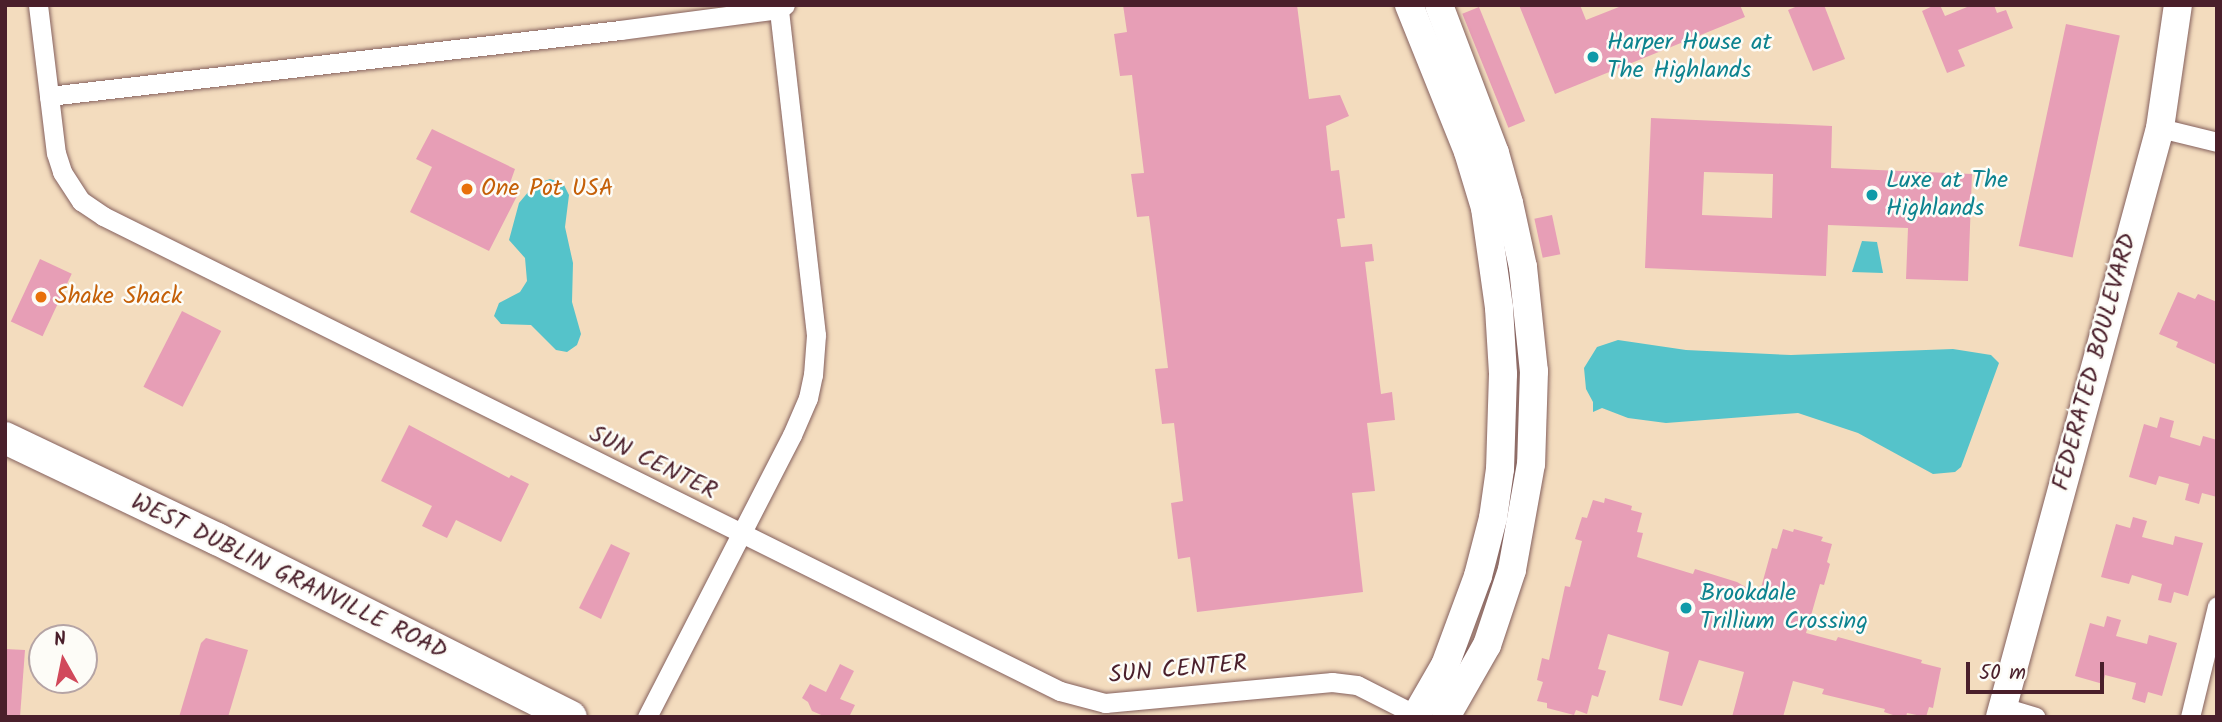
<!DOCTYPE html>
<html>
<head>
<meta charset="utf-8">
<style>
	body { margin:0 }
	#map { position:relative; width:2222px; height:722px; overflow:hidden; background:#f3dcbe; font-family:Kalam,sans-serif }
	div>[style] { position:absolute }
	.water>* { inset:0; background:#55c3ca }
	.building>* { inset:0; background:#e79eb6; transform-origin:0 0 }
	.roads { filter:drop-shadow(0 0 2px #85615e) drop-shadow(0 0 2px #85615e) }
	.street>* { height:19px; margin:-9.5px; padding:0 9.5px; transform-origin:9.5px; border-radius:9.5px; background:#fff }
	.secondary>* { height:28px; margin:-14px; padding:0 14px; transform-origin:14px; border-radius:14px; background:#fff }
	.primary>* { height:32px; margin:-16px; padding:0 16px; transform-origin:16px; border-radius:16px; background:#fff }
	.dots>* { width:19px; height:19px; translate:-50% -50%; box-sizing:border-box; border:4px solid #fdfcf7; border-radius:50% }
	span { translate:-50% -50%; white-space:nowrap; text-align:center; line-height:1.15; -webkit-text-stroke:5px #fdfcf7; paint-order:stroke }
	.culture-label { font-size:24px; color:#0d838f }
	.left { translate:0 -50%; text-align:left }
	.food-label { font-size:24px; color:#c56008 }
	.street-label { font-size:24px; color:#4a1f2b }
	.frame { position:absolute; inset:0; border:7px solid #4a1f2b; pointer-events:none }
	.north { position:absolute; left:28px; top:624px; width:70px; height:70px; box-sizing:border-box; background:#fdfcf7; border:2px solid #b5a4a5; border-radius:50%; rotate:351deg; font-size:19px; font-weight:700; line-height:28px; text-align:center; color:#4a1f2b }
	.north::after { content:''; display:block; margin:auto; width:24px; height:32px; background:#d1495b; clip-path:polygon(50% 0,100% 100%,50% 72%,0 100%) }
	.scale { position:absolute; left:1966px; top:662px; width:138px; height:32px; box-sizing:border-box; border:4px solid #4a1f2b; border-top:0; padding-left:9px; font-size:21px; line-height:24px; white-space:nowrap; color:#4a1f2b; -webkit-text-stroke:5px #fdfcf7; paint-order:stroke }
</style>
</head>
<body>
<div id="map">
	<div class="water">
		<div style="clip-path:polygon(550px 179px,563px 183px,569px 195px,565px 227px,573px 263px,572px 302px,581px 334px,577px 345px,567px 352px,556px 350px,531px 325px,501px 324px,494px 316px,499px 303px,520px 292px,527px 281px,525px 258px,509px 240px,519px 203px,534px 185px)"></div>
		<div style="clip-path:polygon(1862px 241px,1877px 242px,1883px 273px,1852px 272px)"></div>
		<div style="clip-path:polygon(1618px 340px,1686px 350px,1791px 355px,1953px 349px,1991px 355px,1999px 363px,1961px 467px,1955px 472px,1933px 474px,1858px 433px,1798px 413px,1666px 423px,1628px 418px,1602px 408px,1593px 412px,1593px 402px,1586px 389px,1584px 368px,1597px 347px)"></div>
	</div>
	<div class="building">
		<div style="clip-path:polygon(1123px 5px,1297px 5px,1309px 99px,1340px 95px,1349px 116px,1326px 126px,1331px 171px,1339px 170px,1345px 218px,1337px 219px,1341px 247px,1372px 244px,1374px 261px,1365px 262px,1381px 394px,1392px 392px,1395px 420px,1367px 423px,1375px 491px,1352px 493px,1363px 592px,1197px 612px,1190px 557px,1178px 559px,1171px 503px,1183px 501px,1174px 423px,1162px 424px,1155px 369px,1168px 368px,1156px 270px,1149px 216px,1137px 217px,1131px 174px,1144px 173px,1132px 75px,1120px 76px,1114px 34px,1127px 32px)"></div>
		<div style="clip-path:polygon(1519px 5px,1580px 5px,1586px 20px,1624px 5px,1740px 5px,1745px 17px,1555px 94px)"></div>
		<div style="clip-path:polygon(1800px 5px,1824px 5px,1845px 59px,1813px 71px,1788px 10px)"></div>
		<div style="clip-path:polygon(1935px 5px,1940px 5px,1945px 16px,1972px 5px,1994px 5px,1997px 13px,2006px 10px,2013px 28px,1958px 50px,1965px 66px,1947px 73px,1922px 11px)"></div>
		<div style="left:1479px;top:7px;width:123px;height:18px;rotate:68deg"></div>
		<div style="left:2066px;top:24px;width:55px;height:227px;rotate:12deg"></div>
		<div style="clip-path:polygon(evenodd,1651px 118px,1832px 126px,1831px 168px,1972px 174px,1968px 281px,1906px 279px,1908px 228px,1828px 225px,1826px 276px,1645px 268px,1651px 118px,1704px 172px,1773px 174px,1772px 218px,1702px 215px,1704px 172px)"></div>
		<div style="clip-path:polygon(432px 129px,515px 169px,509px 186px,519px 192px,489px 251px,410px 212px,432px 167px,416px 159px)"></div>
		<div style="left:1552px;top:215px;width:40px;height:18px;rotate:78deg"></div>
		<div style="left:40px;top:259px;width:35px;height:69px;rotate:25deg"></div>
		<div style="clip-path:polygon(2178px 292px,2195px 299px,2198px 294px,2217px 302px,2217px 365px,2176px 347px,2178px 342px,2159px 334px)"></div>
		<div style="left:182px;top:311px;width:44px;height:85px;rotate:27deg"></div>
		<div style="clip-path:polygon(2160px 417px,2174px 421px,2170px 437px,2200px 446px,2203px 436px,2217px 440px,2217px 497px,2202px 493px,2199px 504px,2185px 500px,2189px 484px,2159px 476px,2156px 485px,2129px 477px,2144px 424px,2157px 428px)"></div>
		<div style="clip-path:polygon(409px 425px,509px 478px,511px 475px,529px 484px,501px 542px,456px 520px,447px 538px,422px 526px,432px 506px,381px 481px)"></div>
		<div style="clip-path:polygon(1605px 498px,1632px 506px,1631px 510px,1642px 513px,1637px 532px,1643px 533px,1637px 557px,1693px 574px,1695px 569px,1737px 582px,1759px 595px,1772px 548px,1777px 549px,1783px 529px,1793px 532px,1794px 529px,1823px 537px,1821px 541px,1832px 544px,1827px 562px,1830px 564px,1824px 585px,1820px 584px,1806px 633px,1836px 641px,1838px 637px,1922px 660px,1921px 663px,1941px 668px,1933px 708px,1929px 707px,1926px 717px,1907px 713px,1906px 717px,1899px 717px,1884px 712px,1885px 709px,1822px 694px,1824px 689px,1793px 681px,1783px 717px,1732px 717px,1744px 672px,1699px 660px,1682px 706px,1659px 700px,1669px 652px,1608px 634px,1598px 669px,1606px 671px,1598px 697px,1592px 695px,1587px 714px,1576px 710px,1574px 715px,1547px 708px,1547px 703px,1537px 701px,1543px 682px,1537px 680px,1542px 658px,1549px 660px,1565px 586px,1570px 587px,1582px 541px,1575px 539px,1582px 517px,1587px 518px,1593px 500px,1604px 503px)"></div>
		<div style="clip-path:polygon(2133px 517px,2147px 521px,2142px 537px,2173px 545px,2175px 536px,2203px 543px,2188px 596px,2174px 592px,2171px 603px,2158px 600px,2162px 584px,2132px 575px,2129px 584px,2101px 577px,2116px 524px,2130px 528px)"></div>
		<div style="clip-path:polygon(611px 544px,630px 553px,601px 619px,579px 608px)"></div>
		<div style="clip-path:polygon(2107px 616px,2121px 620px,2116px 636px,2147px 644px,2149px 635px,2177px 643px,2162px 696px,2148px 692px,2145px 703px,2132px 699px,2136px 683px,2105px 675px,2103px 684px,2075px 676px,2090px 623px,2104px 627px)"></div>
		<div style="clip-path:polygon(206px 638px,248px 650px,228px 717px,179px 717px,201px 643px)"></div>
		<div style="clip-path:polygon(5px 649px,25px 650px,20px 717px,5px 717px)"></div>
		<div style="clip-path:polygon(840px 664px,854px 671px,840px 699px,855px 705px,849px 717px,826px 717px,812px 711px,808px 702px,802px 698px,810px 684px,826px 692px)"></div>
	</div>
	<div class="roads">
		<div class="street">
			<div style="left:38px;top:5px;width:149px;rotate:83.1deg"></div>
			<div style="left:56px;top:153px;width:20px;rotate:72deg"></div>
			<div style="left:62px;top:172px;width:35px;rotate:57deg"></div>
			<div style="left:81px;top:201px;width:27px;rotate:34deg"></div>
			<div style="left:103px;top:216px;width:1068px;rotate:26.4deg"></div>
			<div style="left:1060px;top:691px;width:47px;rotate:14.9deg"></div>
			<div style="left:1105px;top:703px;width:228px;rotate:-5.3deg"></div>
			<div style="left:1332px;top:682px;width:25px;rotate:7deg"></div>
			<div style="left:1357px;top:685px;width:71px;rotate:26.9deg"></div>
			<div style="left:49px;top:96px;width:575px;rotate:-6.59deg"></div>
			<div style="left:620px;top:30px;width:160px;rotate:-7.5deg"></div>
			<div style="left:779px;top:9px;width:7px;rotate:-34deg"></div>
			<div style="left:2160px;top:128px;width:59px;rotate:13.8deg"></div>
			<div style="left:2003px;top:707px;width:34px;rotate:17deg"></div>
			<div style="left:647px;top:717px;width:317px;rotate:-62.8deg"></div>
			<div style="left:792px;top:435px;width:40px;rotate:-66.6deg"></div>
			<div style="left:808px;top:398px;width:24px;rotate:-78deg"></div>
			<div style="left:813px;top:375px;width:40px;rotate:-85.7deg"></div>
			<div style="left:816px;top:335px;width:328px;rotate:-96.5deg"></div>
			<div style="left:2190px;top:717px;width:114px;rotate:-76.3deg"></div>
		</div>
		<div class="secondary">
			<div style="left:1409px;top:5px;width:158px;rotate:68.1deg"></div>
			<div style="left:1468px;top:152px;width:59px;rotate:73.1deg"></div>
			<div style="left:1485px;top:208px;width:101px;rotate:82deg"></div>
			<div style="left:1499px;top:308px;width:66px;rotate:86.5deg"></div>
			<div style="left:1503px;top:374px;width:95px;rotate:91.8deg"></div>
			<div style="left:1500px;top:469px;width:49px;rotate:98.1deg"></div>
			<div style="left:1493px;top:518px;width:60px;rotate:104.5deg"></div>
			<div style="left:1478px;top:576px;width:95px;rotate:110.3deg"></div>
			<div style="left:1445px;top:665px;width:60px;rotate:120deg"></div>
			<div style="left:1439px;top:5px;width:158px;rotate:69.3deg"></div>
			<div style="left:1495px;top:153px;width:52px;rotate:74.4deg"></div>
			<div style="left:1509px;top:203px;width:66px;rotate:77.7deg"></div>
			<div style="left:1523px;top:267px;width:105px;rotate:84deg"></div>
			<div style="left:1534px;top:371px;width:93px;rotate:91.8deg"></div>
			<div style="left:1531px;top:464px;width:108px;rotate:100.2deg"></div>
			<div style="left:1512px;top:570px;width:79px;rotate:108.4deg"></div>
			<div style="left:1487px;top:645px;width:83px;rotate:119.7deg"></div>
			<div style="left:2000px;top:717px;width:610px;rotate:-74.8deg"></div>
			<div style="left:2160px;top:128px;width:124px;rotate:-81.7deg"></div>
		</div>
		<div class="primary">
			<div style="left:5px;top:438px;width:235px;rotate:25.5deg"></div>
			<div style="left:217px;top:539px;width:396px;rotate:26.7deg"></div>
		</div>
	</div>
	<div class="dots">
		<div style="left:1593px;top:57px;background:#0f9aa8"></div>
		<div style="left:467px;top:189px;background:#e8710a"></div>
		<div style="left:1872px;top:195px;background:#0f9aa8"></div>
		<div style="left:41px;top:297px;background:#e8710a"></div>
		<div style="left:1686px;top:608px;background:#0f9aa8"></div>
	</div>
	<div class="culture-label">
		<span class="left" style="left:1607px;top:57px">Harper House at<br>The Highlands</span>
		<span class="left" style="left:1886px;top:195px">Luxe at The<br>Highlands</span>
		<span class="left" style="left:1700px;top:608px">Brookdale<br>Trillium Crossing</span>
	</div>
	<div class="food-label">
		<span class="left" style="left:481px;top:189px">One Pot USA</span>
		<span class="left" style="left:55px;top:297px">Shake Shack</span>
	</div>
	<div class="street-label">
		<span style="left:2095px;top:362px;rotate:-75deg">FEDERATED BOULEVARD</span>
		<span style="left:653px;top:463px;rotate:26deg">SUN CENTER</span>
		<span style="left:289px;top:577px;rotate:26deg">WEST DUBLIN GRANVILLE ROAD</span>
		<span style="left:1178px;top:670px;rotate:-5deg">SUN CENTER</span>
	</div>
	<div class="frame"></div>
	<div class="north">N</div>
	<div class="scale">50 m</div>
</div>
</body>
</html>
